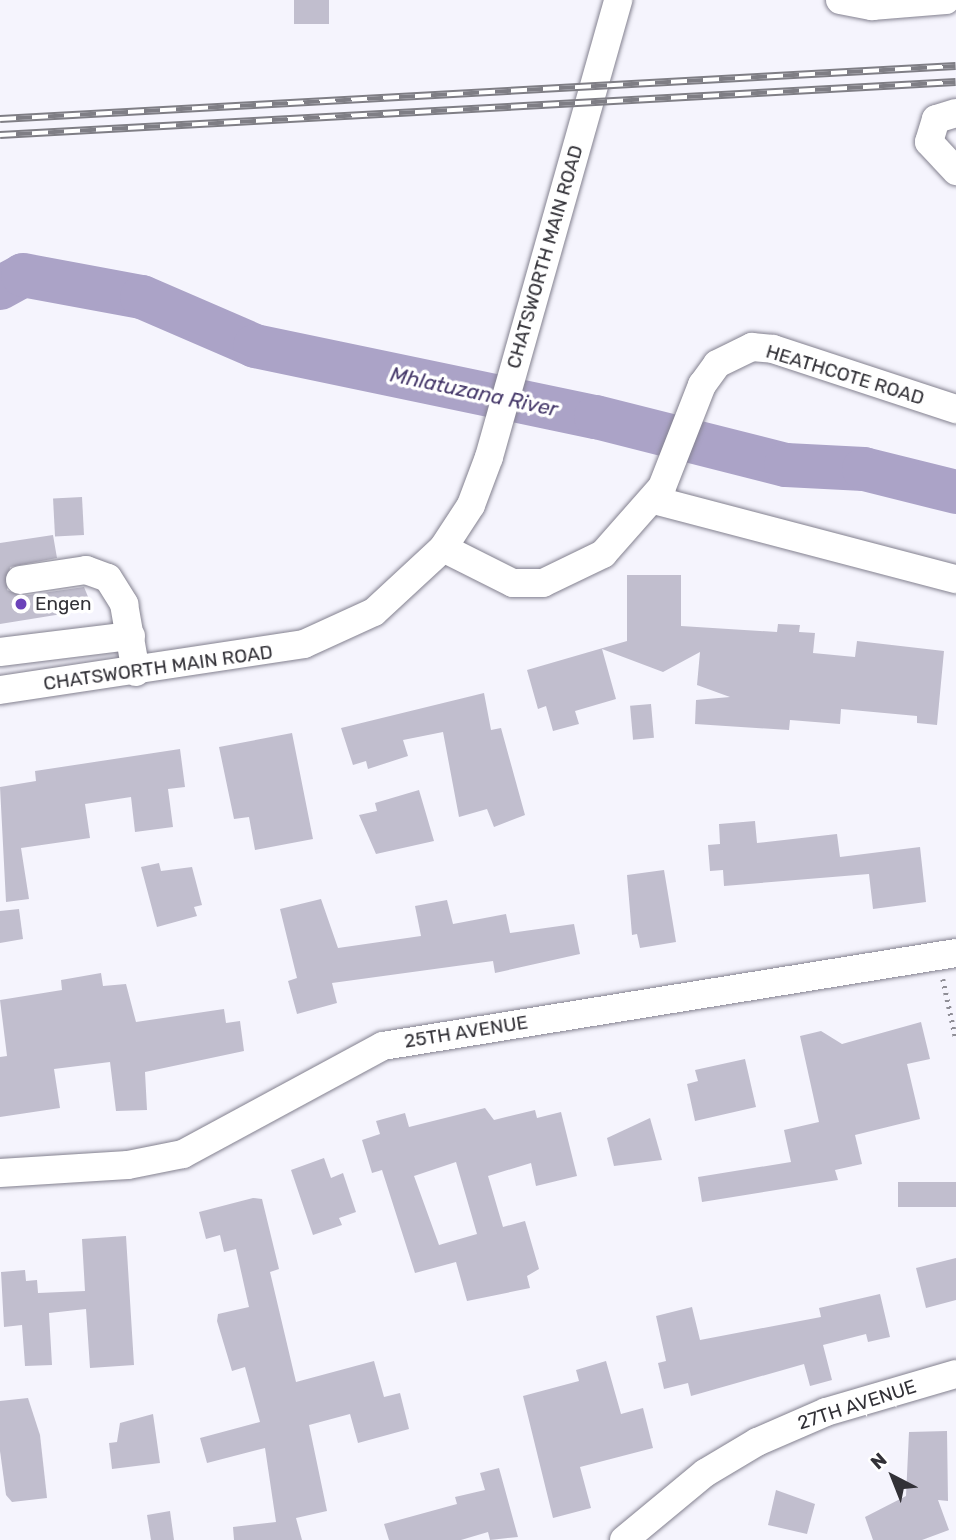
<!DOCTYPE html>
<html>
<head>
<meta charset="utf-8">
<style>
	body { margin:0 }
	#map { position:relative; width:956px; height:1540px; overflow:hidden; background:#f5f4fd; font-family:Rubik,sans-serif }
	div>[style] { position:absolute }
	.river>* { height:44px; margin:-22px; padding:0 22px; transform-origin:22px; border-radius:22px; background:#aba3c7 }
	.building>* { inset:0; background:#c1bece; transform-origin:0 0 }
	.path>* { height:4.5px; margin-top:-2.25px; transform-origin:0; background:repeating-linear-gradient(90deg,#8f8e96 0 2px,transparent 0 7px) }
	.roads { filter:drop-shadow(0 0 2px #83818f) drop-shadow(0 0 2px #83818f) }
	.minor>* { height:28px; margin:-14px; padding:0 14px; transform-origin:14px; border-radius:14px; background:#fff }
	.rail>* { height:8px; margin-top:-4px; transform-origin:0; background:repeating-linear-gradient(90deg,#fff 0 16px,#7f7e85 0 32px); box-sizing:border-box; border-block:2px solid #7f7e85 }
	.dots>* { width:19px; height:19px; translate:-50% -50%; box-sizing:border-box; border:4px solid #fff; border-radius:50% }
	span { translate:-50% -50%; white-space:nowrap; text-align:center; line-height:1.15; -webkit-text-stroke:7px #fff; paint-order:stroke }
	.street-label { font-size:19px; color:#323137 }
	.poi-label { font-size:19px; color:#323137 }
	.left { translate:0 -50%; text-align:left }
	.water-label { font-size:21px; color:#473a6b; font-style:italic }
	.north { position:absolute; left:858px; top:1442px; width:70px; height:70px; -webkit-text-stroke:5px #fff; paint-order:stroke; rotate:318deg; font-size:19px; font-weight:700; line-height:28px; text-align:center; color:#323137 }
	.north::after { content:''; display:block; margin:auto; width:24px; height:32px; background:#323137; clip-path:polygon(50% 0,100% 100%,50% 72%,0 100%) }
</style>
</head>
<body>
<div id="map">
	<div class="river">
		<div style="left:0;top:288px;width:26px;rotate:-29deg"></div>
		<div style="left:23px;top:275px;width:121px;rotate:10.5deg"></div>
		<div style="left:142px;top:297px;width:123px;rotate:23.4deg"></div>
		<div style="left:255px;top:346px;width:348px;rotate:11.8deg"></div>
		<div style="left:596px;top:417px;width:196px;rotate:14.2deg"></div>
		<div style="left:786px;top:465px;width:78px;rotate:2.9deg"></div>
		<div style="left:864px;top:469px;width:95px;rotate:14deg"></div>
	</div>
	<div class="building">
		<div style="left:294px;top:0;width:35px;height:24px"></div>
		<div style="left:82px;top:497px;width:38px;height:29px;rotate:87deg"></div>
		<div style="clip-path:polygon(53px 535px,57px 558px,10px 567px,7px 590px,22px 596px,84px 587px,93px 609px,0 624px,0 543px)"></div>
		<div style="clip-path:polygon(627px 575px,681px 575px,681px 626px,777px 632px,778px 624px,800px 625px,799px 632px,815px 633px,813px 653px,855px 657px,857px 641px,944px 651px,937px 725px,917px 723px,917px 716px,841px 709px,840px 724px,790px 720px,789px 730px,695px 724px,696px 700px,730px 697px,697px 685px,700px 652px,663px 672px,602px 649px,616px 699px,575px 711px,579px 724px,553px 731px,546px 706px,538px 709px,527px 670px,627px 641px)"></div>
		<div style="clip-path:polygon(484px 693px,491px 730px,501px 728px,525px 815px,494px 827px,487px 809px,459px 817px,443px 732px,403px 740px,408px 756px,368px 769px,366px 761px,353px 765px,341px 728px)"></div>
		<div style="left:651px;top:704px;width:34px;height:21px;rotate:85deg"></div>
		<div style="clip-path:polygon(292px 733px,313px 839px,255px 850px,249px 817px,234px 819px,219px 747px)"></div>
		<div style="clip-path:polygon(180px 749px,185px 787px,168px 789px,173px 827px,135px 832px,131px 797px,85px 804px,90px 838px,21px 848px,29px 899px,6px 902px,0 787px,36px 781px,35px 771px)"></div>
		<div style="clip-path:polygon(419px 790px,434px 841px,376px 854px,359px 815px,377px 811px,375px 803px)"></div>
		<div style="clip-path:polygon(755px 821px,757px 843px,837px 834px,840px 857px,920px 847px,926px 902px,873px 909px,869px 874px,724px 886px,723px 870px,710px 871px,708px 845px,720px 844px,719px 824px)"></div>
		<div style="clip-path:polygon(159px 863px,161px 871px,192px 867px,202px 905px,194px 907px,197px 916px,157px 927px,141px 867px)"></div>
		<div style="clip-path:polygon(664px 870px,676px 942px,640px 948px,637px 934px,632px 935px,627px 875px)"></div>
		<div style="clip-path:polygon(321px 899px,338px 948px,421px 936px,415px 906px,447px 900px,453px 924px,506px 914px,510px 933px,574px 924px,580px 954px,495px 973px,493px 961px,332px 983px,337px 1003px,297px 1014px,288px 981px,297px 978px,280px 909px)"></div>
		<div style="clip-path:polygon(19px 909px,23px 939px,0 943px,0 911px)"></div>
		<div style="clip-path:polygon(101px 973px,103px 986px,126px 984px,136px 1022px,224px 1009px,226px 1023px,240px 1021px,244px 1051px,145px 1072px,147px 1110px,116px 1111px,110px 1062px,54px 1069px,60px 1108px,0 1117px,0 1057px,7px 1056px,0 1000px,62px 990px,61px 980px)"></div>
		<div style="clip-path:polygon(921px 1022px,930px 1059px,907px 1064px,920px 1119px,855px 1135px,862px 1164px,835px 1170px,838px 1180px,702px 1202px,698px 1177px,791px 1162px,784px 1130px,819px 1122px,800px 1036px,821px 1031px,842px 1044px)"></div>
		<div style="clip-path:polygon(745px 1059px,756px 1107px,695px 1121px,687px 1084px,698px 1081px,695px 1070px)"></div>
		<div style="clip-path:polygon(evenodd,485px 1108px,494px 1120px,535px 1110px,537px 1118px,561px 1112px,577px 1176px,536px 1186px,531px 1163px,488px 1176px,503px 1227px,525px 1221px,539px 1269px,527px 1276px,530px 1288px,467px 1301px,456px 1262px,415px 1273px,382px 1170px,372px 1173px,362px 1140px,380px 1134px,376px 1121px,405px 1113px,409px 1127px,485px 1108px,456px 1162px,477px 1234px,439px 1245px,414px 1176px,456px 1162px)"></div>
		<div style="clip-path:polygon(650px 1118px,662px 1160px,614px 1166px,607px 1138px)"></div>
		<div style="clip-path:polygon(324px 1158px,331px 1178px,343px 1173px,356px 1212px,339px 1218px,342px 1225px,313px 1235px,291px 1170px)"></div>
		<div style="left:956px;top:1182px;width:25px;height:58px;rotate:90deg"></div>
		<div style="clip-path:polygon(253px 1198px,262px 1199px,279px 1269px,270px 1272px,296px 1382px,374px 1361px,384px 1397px,400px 1393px,409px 1429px,358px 1443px,350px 1414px,309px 1425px,327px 1511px,296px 1518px,302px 1540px,234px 1540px,233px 1527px,276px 1522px,265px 1448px,207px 1463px,200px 1438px,260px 1422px,245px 1367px,232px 1371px,217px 1321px,218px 1314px,249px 1307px,236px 1249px,224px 1252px,220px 1235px,206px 1239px,199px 1212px)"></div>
		<div style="clip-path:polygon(126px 1236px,134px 1365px,90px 1368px,86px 1309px,49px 1313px,52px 1365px,25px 1366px,22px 1325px,4px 1327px,1px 1272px,25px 1270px,26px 1281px,37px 1280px,38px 1293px,85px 1291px,82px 1239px)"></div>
		<div style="clip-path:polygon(956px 1258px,956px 1300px,926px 1308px,916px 1268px)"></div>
		<div style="clip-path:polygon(880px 1294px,890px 1337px,868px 1342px,866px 1334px,823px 1345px,832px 1380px,810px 1386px,804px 1364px,691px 1396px,688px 1383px,664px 1389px,658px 1363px,666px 1361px,656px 1316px,692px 1307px,700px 1340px,821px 1317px,819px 1308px)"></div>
		<div style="clip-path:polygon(606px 1361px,621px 1414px,643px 1408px,653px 1448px,580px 1467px,591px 1508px,553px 1518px,523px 1396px,579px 1381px,576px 1370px)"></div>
		<div style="clip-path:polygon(28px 1398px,40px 1435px,47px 1498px,12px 1502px,6px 1495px,0 1451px,0 1401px)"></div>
		<div style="clip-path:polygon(153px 1414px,160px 1463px,112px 1469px,109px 1443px,117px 1442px,120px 1423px)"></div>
		<div style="clip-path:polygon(947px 1431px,948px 1501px,938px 1500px,949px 1530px,922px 1540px,873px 1540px,865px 1517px,906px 1496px,909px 1432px)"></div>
		<div style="clip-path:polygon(499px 1468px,518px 1537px,490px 1540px,488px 1532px,461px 1540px,389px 1540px,384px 1524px,457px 1504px,455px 1497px,485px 1490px,480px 1473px)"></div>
		<div style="clip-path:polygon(776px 1490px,815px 1504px,807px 1534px,768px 1525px)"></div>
		<div style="clip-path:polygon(170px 1511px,174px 1540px,151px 1540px,147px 1515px)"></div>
	</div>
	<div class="path">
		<div style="left:943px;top:979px;width:61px;rotate:77.8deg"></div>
	</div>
	<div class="roads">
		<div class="minor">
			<div style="left:840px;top:0;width:33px;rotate:11deg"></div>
			<div style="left:872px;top:6px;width:74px;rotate:-4.6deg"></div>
			<div style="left:956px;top:113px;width:21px;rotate:163deg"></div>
			<div style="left:936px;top:119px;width:24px;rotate:107deg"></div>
			<div style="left:929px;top:142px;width:40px;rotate:47deg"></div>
			<div style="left:654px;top:500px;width:312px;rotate:14.7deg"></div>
			<div style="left:443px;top:548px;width:78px;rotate:26.6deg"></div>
			<div style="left:513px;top:583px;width:30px"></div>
			<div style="left:543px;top:583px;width:67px;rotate:-25.8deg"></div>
			<div style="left:603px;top:554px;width:89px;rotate:-48.6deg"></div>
			<div style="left:662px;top:487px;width:110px;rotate:-68.6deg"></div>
			<div style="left:702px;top:385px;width:26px;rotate:-54deg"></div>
			<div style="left:717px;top:364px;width:39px;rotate:-26deg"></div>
			<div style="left:752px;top:347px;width:21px;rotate:5deg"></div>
			<div style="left:773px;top:349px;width:193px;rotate:18.2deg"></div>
			<div style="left:20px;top:580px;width:67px;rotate:-8.6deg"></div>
			<div style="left:86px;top:570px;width:23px;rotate:20deg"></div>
			<div style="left:108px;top:578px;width:31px;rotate:58deg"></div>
			<div style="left:124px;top:604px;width:69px;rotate:80deg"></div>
			<div style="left:0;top:652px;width:132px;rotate:-7deg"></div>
			<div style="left:0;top:690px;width:307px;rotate:-8.6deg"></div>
			<div style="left:304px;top:644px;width:77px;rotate:-24.6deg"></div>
			<div style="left:374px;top:612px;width:94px;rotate:-42.8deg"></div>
			<div style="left:443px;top:548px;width:51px;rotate:-56.9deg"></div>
			<div style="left:471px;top:505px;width:51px;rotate:-69.4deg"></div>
			<div style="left:489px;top:457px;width:475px;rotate:-74.2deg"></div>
			<div style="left:0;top:1173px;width:128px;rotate:-3.6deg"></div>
			<div style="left:128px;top:1165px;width:56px;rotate:-11.3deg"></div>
			<div style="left:183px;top:1154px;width:227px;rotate:-28.4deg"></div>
			<div style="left:383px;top:1046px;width:580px;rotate:-9.22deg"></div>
			<div style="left:624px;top:1540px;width:105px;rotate:-39.6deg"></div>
			<div style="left:705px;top:1473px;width:61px;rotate:-30.8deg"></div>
			<div style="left:757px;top:1442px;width:75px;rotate:-23.5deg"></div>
			<div style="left:826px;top:1412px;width:135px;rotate:-16.3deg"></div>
		</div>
	</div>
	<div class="rail">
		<div style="left:0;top:119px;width:957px;rotate:-3.17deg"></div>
		<div style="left:0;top:135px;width:957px;rotate:-3.17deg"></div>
	</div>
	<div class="dots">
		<div style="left:21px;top:604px;background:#6b42ba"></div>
	</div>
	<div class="street-label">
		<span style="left:545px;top:257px;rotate:-74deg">CHATSWORTH MAIN ROAD</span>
		<span style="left:845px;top:375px;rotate:17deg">HEATHCOTE ROAD</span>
		<span style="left:158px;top:668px;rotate:-8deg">CHATSWORTH MAIN ROAD</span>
		<span style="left:466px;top:1032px;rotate:-9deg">25TH AVENUE</span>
		<span style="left:857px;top:1405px;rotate:-18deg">27TH AVENUE</span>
	</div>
	<div class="poi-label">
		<span class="left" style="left:35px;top:604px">Engen</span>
	</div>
	<div class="water-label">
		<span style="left:474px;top:392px;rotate:12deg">Mhlatuzana River</span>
	</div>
	<div class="north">N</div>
</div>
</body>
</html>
